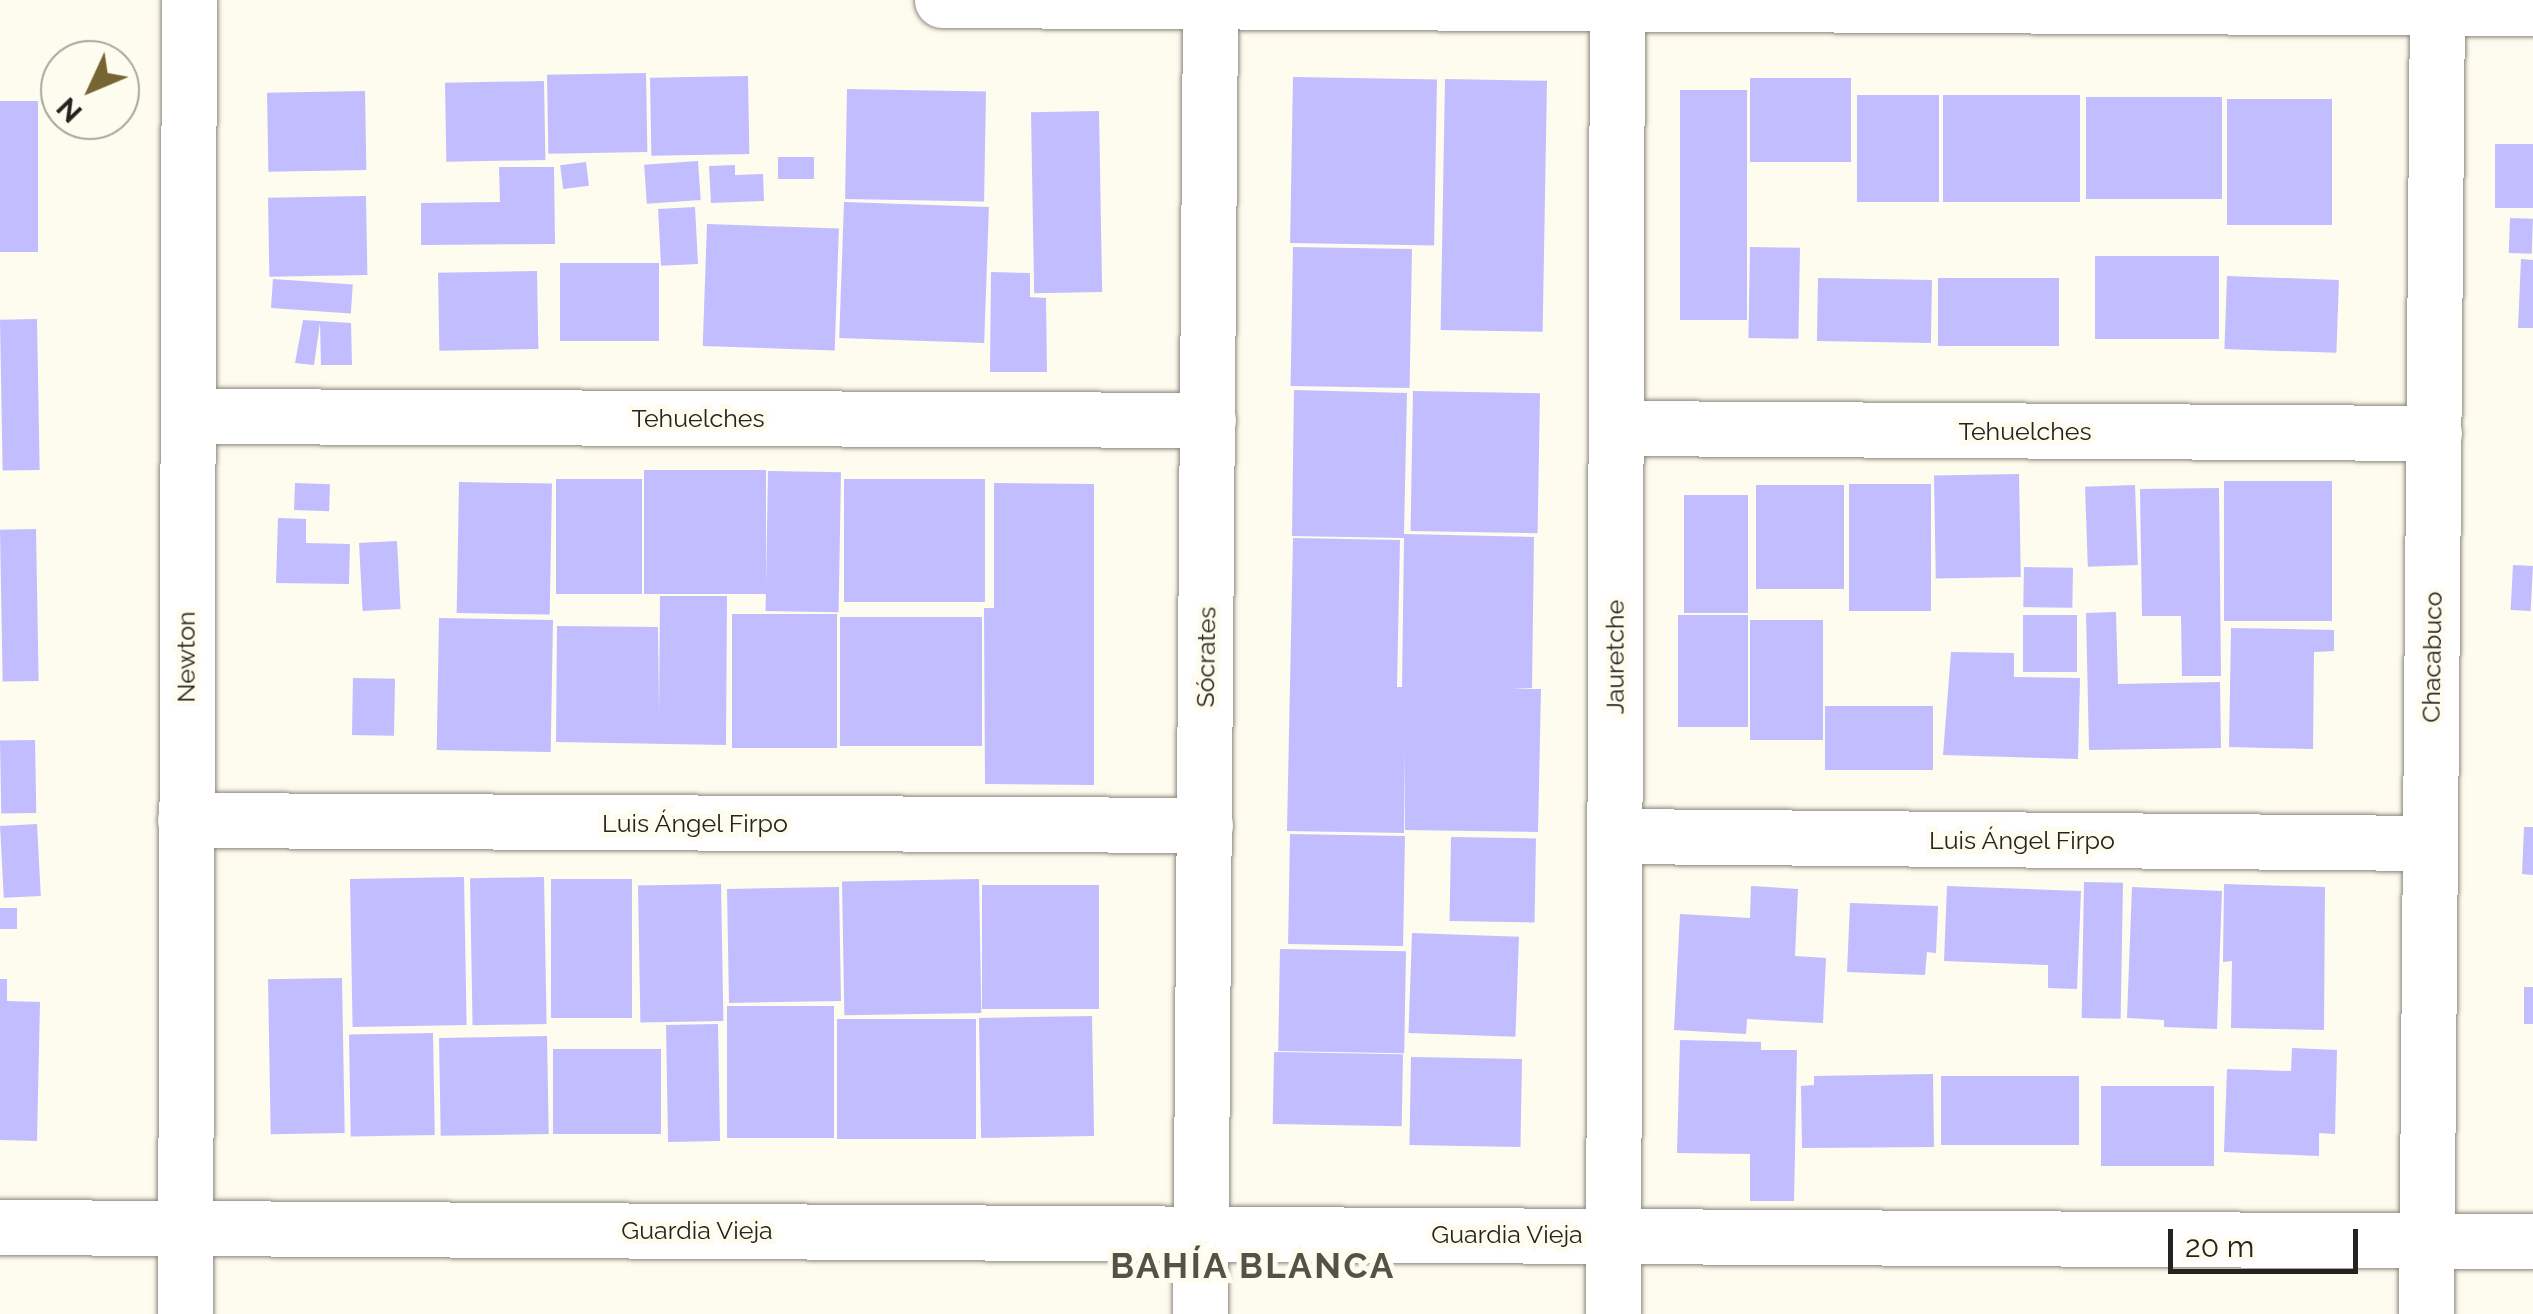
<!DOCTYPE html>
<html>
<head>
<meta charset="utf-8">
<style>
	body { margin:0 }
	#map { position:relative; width:2533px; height:1314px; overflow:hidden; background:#fefbef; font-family:Raleway,sans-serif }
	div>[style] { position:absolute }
	.building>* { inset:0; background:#c2bdfe; transform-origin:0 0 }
	.roads { filter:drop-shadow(0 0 2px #8c887e) drop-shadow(0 0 2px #8c887e) }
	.minor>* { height:55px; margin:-27.5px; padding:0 27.5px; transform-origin:27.5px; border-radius:27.5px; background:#fff }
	span { translate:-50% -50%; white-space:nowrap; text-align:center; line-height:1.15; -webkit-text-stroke:10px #fefbef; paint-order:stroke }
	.street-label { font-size:25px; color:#25231f }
	.district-label { font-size:35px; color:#545147; font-weight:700; letter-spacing:2.5px }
	.north { position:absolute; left:40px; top:40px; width:100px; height:100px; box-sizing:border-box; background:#fefbef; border:2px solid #a7a59c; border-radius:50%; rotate:226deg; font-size:28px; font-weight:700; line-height:40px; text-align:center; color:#25231f }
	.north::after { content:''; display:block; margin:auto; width:35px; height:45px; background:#746532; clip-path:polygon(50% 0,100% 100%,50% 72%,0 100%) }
	.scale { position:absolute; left:2168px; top:1229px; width:190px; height:45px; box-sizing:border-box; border:5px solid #25231f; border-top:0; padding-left:12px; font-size:30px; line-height:35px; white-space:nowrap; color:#25231f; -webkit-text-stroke:8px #fefbef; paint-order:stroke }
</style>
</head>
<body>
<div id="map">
	<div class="building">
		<div style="left:646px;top:73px;width:79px;height:99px;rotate:89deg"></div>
		<div style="left:748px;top:76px;width:78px;height:98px;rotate:89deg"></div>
		<div style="left:1293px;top:77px;width:144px;height:166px;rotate:1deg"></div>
		<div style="left:1750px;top:78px;width:101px;height:84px"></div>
		<div style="left:1445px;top:79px;width:102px;height:251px;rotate:1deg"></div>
		<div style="left:544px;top:81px;width:79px;height:99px;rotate:89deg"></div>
		<div style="left:847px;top:89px;width:139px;height:110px;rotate:1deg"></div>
		<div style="left:1680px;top:90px;width:67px;height:230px"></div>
		<div style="left:365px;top:91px;width:79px;height:98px;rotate:89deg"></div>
		<div style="left:1857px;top:95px;width:82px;height:107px"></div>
		<div style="left:1943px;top:95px;width:137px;height:107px"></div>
		<div style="left:2086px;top:97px;width:136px;height:102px"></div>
		<div style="left:2227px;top:99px;width:105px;height:126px"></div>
		<div style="left:0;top:101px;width:38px;height:151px"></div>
		<div style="left:1099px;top:111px;width:181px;height:68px;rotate:89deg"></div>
		<div style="left:2495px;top:144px;width:38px;height:64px"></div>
		<div style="left:778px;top:157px;width:36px;height:22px"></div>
		<div style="left:698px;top:161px;width:39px;height:54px;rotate:86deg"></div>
		<div style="left:586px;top:162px;width:24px;height:26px;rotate:83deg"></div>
		<div style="clip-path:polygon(735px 165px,735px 175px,763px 174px,764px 201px,711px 203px,709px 166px)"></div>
		<div style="clip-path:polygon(499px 167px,554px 167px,555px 244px,421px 245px,421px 203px,500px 202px)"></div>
		<div style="left:366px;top:196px;width:79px;height:98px;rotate:89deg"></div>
		<div style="left:844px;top:202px;width:145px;height:136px;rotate:2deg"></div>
		<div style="left:695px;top:207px;width:57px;height:37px;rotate:87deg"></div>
		<div style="left:2510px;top:218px;width:23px;height:35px;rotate:2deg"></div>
		<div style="left:707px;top:224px;width:132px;height:122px;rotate:2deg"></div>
		<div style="left:1293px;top:247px;width:119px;height:139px;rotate:1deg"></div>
		<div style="left:1750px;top:247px;width:50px;height:91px;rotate:1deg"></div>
		<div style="left:2095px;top:256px;width:124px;height:83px"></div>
		<div style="clip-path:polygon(2521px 259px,2533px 260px,2533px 328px,2518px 328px)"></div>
		<div style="left:659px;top:263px;width:78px;height:99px;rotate:90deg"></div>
		<div style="left:537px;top:271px;width:78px;height:99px;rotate:89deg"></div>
		<div style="clip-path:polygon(991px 272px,1030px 273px,1030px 297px,1046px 298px,1047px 372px,990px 372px)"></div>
		<div style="left:2227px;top:276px;width:112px;height:73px;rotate:2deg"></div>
		<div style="left:1818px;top:278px;width:114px;height:63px;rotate:1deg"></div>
		<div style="left:1938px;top:278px;width:121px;height:68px"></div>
		<div style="left:273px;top:279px;width:80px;height:29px;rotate:4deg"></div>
		<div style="left:37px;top:319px;width:151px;height:37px;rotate:89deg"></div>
		<div style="clip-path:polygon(303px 320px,351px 323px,352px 365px,321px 365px,320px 323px,314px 365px,295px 363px)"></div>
		<div style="clip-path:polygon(1294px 390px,1407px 393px,1404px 534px,1534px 537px,1532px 688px,1512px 689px,1541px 689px,1538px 832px,1405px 830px,1405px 750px,1404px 833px,1287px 831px,1293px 538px,1400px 540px,1397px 687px,1402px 687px,1404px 538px,1292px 536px)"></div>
		<div style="left:1413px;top:391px;width:127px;height:140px;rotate:1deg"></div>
		<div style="left:644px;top:470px;width:122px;height:124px"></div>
		<div style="left:768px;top:471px;width:73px;height:140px;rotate:1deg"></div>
		<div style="left:2019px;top:474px;width:103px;height:85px;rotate:89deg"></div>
		<div style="left:556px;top:479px;width:86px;height:115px"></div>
		<div style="left:844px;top:479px;width:141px;height:123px"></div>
		<div style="left:2224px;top:481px;width:108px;height:140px"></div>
		<div style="left:459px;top:482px;width:93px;height:131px;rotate:1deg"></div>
		<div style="left:295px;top:483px;width:35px;height:27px;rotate:2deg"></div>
		<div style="clip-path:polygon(994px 483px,1094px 484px,1094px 785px,985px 784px,984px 608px,994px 608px)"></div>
		<div style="left:1849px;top:484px;width:82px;height:127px"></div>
		<div style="left:1756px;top:485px;width:88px;height:104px"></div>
		<div style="left:2135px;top:485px;width:80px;height:50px;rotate:88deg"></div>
		<div style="clip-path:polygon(2219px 488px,2221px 676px,2182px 676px,2181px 616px,2142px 616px,2140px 489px)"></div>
		<div style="left:1684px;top:495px;width:64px;height:118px"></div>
		<div style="clip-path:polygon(278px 518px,306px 519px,306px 543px,350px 544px,349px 584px,276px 583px)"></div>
		<div style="left:36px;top:529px;width:152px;height:36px;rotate:89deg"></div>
		<div style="left:397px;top:541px;width:68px;height:38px;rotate:87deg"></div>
		<div style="left:2513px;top:565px;width:20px;height:45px;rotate:3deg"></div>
		<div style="left:2024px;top:567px;width:49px;height:40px;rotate:1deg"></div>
		<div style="clip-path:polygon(660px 596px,727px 596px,726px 745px,556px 742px,557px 626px,658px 627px,659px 714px)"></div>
		<div style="clip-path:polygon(2116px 612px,2118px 684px,2220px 682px,2221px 748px,2089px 750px,2086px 613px)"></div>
		<div style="left:732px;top:614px;width:105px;height:134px"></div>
		<div style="left:1678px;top:615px;width:70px;height:112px"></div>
		<div style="left:2023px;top:615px;width:54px;height:57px"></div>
		<div style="left:840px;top:617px;width:142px;height:129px"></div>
		<div style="left:439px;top:618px;width:114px;height:132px;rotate:1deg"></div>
		<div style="left:1750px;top:620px;width:73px;height:120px"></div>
		<div style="clip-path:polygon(2231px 628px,2334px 630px,2334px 651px,2314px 652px,2313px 749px,2229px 747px)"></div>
		<div style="clip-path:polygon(1951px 652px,2014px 653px,2014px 677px,2080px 678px,2078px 759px,1943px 755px)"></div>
		<div style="left:353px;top:678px;width:42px;height:57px;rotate:1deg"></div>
		<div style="left:1825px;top:706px;width:108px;height:64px"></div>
		<div style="left:35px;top:740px;width:73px;height:35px;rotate:89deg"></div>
		<div style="left:37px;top:824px;width:72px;height:37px;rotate:87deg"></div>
		<div style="clip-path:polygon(2524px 827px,2533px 827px,2533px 875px,2522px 874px)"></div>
		<div style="left:1290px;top:834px;width:115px;height:110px;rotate:1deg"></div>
		<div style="left:1451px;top:837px;width:85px;height:84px;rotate:1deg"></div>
		<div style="left:464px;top:877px;width:148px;height:114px;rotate:89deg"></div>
		<div style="left:544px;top:877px;width:147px;height:74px;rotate:89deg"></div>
		<div style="left:632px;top:879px;width:139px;height:81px;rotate:90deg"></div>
		<div style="left:979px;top:879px;width:134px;height:137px;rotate:89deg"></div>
		<div style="left:2084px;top:882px;width:39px;height:136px;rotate:1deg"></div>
		<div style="left:721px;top:884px;width:137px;height:83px;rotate:89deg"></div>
		<div style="clip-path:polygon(2224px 884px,2325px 887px,2324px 1030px,2231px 1028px,2232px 961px,2223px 962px)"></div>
		<div style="left:982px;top:885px;width:117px;height:124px"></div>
		<div style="clip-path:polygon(1751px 886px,1798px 889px,1795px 956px,1826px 958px,1823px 1023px,1747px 1019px,1746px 1034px,1674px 1030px,1680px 914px,1750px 918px)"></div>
		<div style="clip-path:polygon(1947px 886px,2081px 891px,2077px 989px,2048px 988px,2048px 965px,1944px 961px)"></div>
		<div style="left:839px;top:887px;width:114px;height:112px;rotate:89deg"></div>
		<div style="clip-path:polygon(2132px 887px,2222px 891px,2217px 1029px,2164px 1027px,2164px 1020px,2127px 1018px)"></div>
		<div style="clip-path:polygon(1850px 903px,1938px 906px,1936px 953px,1927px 952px,1925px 975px,1847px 972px)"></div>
		<div style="left:0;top:908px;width:17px;height:21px"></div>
		<div style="left:1412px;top:933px;width:107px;height:100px;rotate:2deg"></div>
		<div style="left:1280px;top:949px;width:126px;height:102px;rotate:1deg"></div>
		<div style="left:342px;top:978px;width:155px;height:74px;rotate:89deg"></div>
		<div style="clip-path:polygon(0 979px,7px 979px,7px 1001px,40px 1002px,37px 1141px,0 1140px)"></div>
		<div style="left:2524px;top:987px;width:9px;height:37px"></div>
		<div style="left:727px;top:1006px;width:107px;height:132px"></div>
		<div style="left:1092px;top:1016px;width:120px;height:113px;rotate:89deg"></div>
		<div style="left:837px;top:1019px;width:139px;height:120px"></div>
		<div style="left:718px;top:1024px;width:117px;height:52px;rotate:89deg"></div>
		<div style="left:433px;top:1033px;width:102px;height:84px;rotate:89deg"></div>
		<div style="left:547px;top:1036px;width:98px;height:108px;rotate:89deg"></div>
		<div style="clip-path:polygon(1680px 1040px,1761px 1042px,1761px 1050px,1797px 1050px,1794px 1201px,1750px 1201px,1750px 1154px,1677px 1153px)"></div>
		<div style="clip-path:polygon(2292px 1048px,2337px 1050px,2335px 1134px,2319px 1133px,2319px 1156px,2224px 1152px,2227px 1069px,2291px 1071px)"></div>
		<div style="left:553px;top:1049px;width:108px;height:85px"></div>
		<div style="left:1274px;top:1052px;width:129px;height:72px;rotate:1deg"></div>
		<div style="left:1411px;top:1057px;width:111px;height:88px;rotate:1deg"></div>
		<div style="clip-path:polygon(1933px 1074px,1934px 1147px,1802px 1148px,1801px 1086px,1814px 1085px,1814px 1076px)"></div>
		<div style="left:1941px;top:1076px;width:138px;height:69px"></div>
		<div style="left:2101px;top:1086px;width:113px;height:80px"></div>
	</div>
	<div class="roads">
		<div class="minor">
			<div style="left:942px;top:0;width:1591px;rotate:0.29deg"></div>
			<div style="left:188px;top:416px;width:1020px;rotate:0.22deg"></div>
			<div style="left:1616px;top:428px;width:818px;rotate:0.35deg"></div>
			<div style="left:185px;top:820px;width:1020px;rotate:0.28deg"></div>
			<div style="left:1615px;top:836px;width:815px;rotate:0.49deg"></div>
			<div style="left:0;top:1227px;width:2533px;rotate:0.32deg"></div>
			<div style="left:185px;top:1314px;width:1314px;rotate:-89.83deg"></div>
			<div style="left:1200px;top:1314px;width:1314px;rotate:-89.56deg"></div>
			<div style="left:1613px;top:1314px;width:1314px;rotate:-89.83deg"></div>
			<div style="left:2426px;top:1314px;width:1314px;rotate:-89.52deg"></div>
		</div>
	</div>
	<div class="street-label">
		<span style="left:698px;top:418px">Tehuelches</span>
		<span style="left:2025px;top:431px">Tehuelches</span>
		<span style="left:186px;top:657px;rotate:-90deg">Newton</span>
		<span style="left:1206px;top:657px;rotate:-89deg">Sócrates</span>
		<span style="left:1615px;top:657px;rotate:-90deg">Jauretche</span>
		<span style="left:2432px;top:657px;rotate:-89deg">Chacabuco</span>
		<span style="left:695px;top:823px">Luis Ángel Firpo</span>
		<span style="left:2022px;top:840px">Luis Ángel Firpo</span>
		<span style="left:697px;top:1230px">Guardia Vieja</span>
		<span style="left:1507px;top:1234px">Guardia Vieja</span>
	</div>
	<div class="district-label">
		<span style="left:1253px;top:1266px">BAHÍA BLANCA</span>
	</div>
	<div class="north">N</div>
	<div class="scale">20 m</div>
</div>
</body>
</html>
